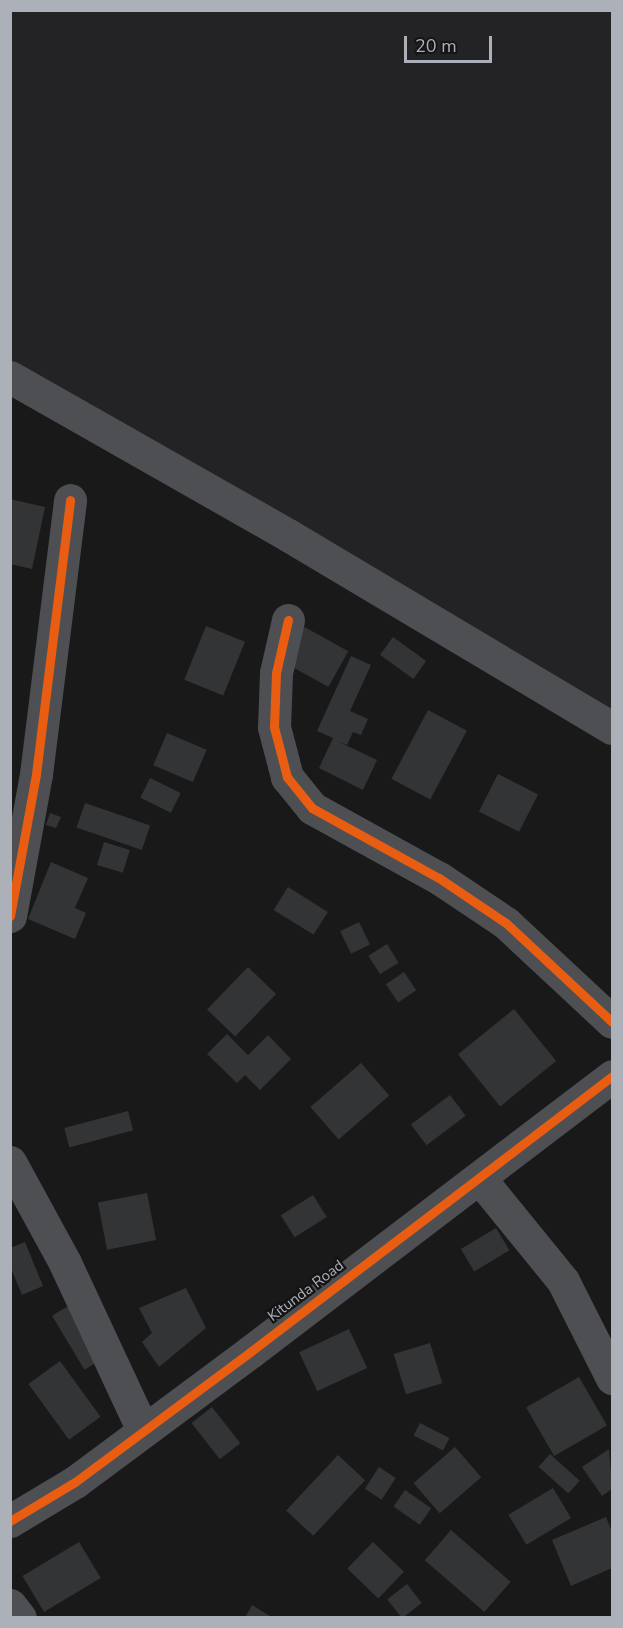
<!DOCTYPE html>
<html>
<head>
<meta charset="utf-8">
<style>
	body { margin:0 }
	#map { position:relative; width:623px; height:1628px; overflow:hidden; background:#19191a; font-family:"Nunito Sans",sans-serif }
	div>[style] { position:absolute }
	.built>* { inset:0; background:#232325 }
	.building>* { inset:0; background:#333435; transform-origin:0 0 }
	.minor>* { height:33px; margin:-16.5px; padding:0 16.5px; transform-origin:16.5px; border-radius:16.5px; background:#4e4f52 }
	.cycleway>* { height:9px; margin:-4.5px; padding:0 4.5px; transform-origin:4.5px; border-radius:4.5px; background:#e95d12 }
	span { translate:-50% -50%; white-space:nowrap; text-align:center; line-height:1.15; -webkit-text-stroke:4.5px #141415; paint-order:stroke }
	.street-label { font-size:15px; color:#acb0b8 }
	.frame { position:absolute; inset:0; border:12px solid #acb0b8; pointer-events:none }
	.scale { position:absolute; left:404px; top:36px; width:88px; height:27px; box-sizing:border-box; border:3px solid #acb0b8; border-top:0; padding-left:8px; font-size:18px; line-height:21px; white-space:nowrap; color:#acb0b8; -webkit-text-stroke:4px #141415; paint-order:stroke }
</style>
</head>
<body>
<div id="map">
	<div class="built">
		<div style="clip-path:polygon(11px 11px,612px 11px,612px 743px,11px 391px)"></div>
	</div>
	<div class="building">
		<div style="clip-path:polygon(10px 499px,45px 507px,32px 569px,10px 564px)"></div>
		<div style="left:301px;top:625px;width:54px;height:41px;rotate:29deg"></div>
		<div style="left:206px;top:626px;width:42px;height:58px;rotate:22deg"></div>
		<div style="left:393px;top:637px;width:41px;height:22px;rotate:36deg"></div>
		<div style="clip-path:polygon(351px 656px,371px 665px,350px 711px,368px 719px,361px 735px,353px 732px,347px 745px,337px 741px,377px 760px,363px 790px,319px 768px,333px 738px,317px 731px)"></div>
		<div style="left:428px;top:710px;width:44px;height:78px;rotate:28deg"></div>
		<div style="left:167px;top:733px;width:43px;height:35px;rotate:23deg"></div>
		<div style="left:498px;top:774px;width:45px;height:42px;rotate:27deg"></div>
		<div style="left:150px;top:778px;width:34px;height:22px;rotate:26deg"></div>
		<div style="left:85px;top:803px;width:69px;height:26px;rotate:19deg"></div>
		<div style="clip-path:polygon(50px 813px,61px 817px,56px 828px,46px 825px)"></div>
		<div style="left:104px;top:842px;width:27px;height:24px;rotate:17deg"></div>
		<div style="clip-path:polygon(51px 862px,88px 878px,75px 908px,86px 913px,75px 939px,28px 919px)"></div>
		<div style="left:288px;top:887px;width:47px;height:27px;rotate:32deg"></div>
		<div style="left:359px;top:922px;width:25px;height:21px;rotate:64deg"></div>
		<div style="left:387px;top:944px;width:22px;height:22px;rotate:58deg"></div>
		<div style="left:248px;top:967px;width:39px;height:59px;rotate:44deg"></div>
		<div style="left:404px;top:972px;width:22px;height:22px;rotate:56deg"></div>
		<div style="left:514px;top:1009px;width:67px;height:72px;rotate:51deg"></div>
		<div style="clip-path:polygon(227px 1034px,248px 1055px,268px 1035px,291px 1059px,260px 1090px,245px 1075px,237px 1083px,207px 1054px)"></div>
		<div style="left:361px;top:1063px;width:43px;height:67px;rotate:49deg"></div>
		<div style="left:450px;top:1095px;width:26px;height:49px;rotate:53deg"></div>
		<div style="left:128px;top:1111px;width:20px;height:66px;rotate:75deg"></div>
		<div style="left:147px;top:1193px;width:48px;height:50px;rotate:79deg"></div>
		<div style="left:313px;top:1195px;width:26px;height:38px;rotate:58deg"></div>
		<div style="left:496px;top:1228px;width:26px;height:41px;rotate:59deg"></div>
		<div style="clip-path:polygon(25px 1242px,43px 1286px,22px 1295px,10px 1266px,10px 1248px)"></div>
		<div style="clip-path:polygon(186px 1288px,206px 1328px,159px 1367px,142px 1342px,152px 1333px,139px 1308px)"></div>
		<div style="left:70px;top:1305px;width:63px;height:21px;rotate:59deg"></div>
		<div style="left:349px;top:1329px;width:43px;height:55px;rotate:65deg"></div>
		<div style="left:430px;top:1343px;width:42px;height:38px;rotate:73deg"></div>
		<div style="left:60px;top:1361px;width:69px;height:39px;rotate:54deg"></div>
		<div style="left:579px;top:1377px;width:56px;height:61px;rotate:60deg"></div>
		<div style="left:212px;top:1407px;width:46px;height:26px;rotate:52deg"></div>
		<div style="left:420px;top:1423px;width:33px;height:14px;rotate:27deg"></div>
		<div style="left:455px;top:1447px;width:40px;height:55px;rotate:49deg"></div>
		<div style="clip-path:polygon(609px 1449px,612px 1489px,602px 1496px,582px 1467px)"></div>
		<div style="left:550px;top:1454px;width:40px;height:17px;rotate:42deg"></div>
		<div style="left:338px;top:1455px;width:37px;height:76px;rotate:43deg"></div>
		<div style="left:379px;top:1467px;width:20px;height:26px;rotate:33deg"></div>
		<div style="left:553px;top:1488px;width:35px;height:52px;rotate:59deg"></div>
		<div style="left:405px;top:1490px;width:32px;height:20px;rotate:35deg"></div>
		<div style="clip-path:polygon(606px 1517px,612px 1532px,612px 1568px,571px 1586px,552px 1540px)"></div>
		<div style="left:451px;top:1530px;width:79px;height:40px;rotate:41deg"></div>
		<div style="left:79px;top:1542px;width:42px;height:66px;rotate:59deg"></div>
		<div style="left:373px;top:1542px;width:43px;height:37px;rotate:44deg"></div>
		<div style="left:407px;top:1584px;width:24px;height:25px;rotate:52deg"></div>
		<div style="clip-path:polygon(252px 1605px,273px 1618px,245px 1618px)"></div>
	</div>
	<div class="minor">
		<div style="left:10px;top:377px;width:320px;rotate:29.6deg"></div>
		<div style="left:288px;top:535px;width:377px;rotate:30.8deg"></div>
		<div style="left:288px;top:620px;width:54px;rotate:102.8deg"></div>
		<div style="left:276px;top:673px;width:54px;rotate:92.1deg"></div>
		<div style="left:274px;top:727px;width:52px;rotate:75.4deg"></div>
		<div style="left:287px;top:777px;width:40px;rotate:51deg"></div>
		<div style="left:312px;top:808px;width:145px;rotate:28.9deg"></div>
		<div style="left:439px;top:878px;width:81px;rotate:33.9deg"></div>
		<div style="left:506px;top:923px;width:145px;rotate:43deg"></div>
		<div style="left:10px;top:916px;width:144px;rotate:-79.6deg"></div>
		<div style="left:36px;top:774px;width:276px;rotate:-82.9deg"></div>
		<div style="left:10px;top:1162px;width:115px;rotate:61.4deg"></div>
		<div style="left:65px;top:1263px;width:184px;rotate:65deg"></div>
		<div style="left:481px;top:1180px;width:130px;rotate:50.9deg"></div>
		<div style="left:563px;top:1281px;width:109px;rotate:63.2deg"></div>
		<div style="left:10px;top:1521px;width:76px;rotate:-31deg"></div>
		<div style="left:75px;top:1482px;width:218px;rotate:-36.6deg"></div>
		<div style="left:250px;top:1352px;width:455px;rotate:-37.3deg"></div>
		<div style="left:10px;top:1605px;width:16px;rotate:52deg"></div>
	</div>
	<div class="cycleway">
		<div style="left:288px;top:620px;width:54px;rotate:102.8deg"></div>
		<div style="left:276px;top:673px;width:54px;rotate:92.1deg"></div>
		<div style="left:274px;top:727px;width:52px;rotate:75.4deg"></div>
		<div style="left:287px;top:777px;width:40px;rotate:51deg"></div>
		<div style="left:312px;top:808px;width:145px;rotate:28.9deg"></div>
		<div style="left:439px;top:878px;width:81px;rotate:33.9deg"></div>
		<div style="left:506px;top:923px;width:145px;rotate:43deg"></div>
		<div style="left:10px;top:916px;width:144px;rotate:-79.6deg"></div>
		<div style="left:36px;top:774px;width:276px;rotate:-82.9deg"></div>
		<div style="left:10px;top:1521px;width:76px;rotate:-31deg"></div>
		<div style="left:75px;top:1482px;width:218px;rotate:-36.6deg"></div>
		<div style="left:250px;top:1352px;width:455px;rotate:-37.3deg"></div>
	</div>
	<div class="street-label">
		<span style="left:306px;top:1291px;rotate:-37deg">Kitunda Road</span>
	</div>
	<div class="frame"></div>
	<div class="scale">20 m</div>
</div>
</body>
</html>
